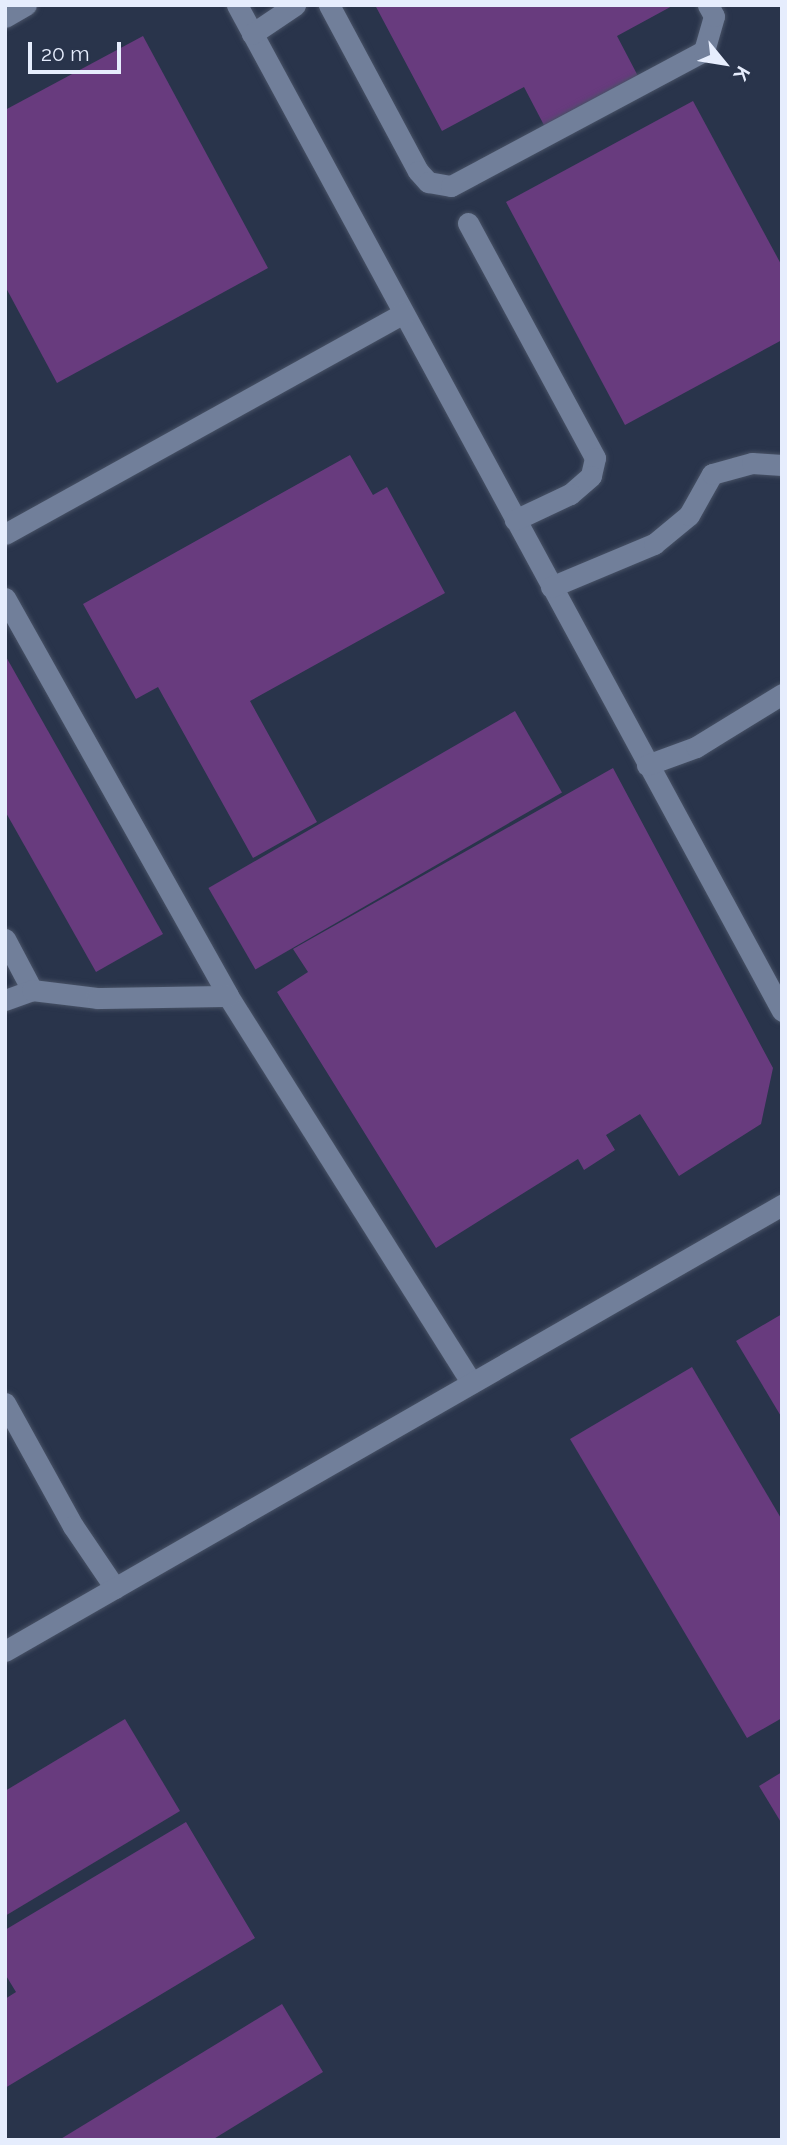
<!DOCTYPE html>
<html>
<head>
<meta charset="utf-8">
<style>
	body { margin:0 }
	#map { position:relative; width:787px; height:2145px; overflow:hidden; background:#29344b; font-family:Raleway,sans-serif }
	div>[style] { position:absolute }
	.building>* { inset:0; background:#683b7e; transform-origin:0 0 }
	.roads { filter:drop-shadow(0 0 2px #485266) drop-shadow(0 0 2px #485266) }
	.minor>* { height:21px; margin:-10.5px; padding:0 10.5px; transform-origin:10.5px; border-radius:10.5px; background:#717f9a }
	span { translate:-50% -50%; white-space:nowrap; text-align:center; line-height:1.15; -webkit-text-stroke:5px #29344b; paint-order:stroke }
	.frame { position:absolute; inset:0; border:7px solid #e6edfd; pointer-events:none }
	.north { position:absolute; left:689px; top:28px; width:70px; height:70px; -webkit-text-stroke:5px #29344b; paint-order:stroke; rotate:120deg; font-size:19px; font-weight:700; line-height:28px; text-align:center; color:#e6edfd }
	.north::after { content:''; display:block; margin:auto; width:24px; height:32px; background:#e6edfd; clip-path:polygon(50% 0,100% 100%,50% 72%,0 100%) }
	.scale { position:absolute; left:28px; top:42px; width:93px; height:32px; box-sizing:border-box; border:4px solid #e6edfd; border-top:0; padding-left:9px; font-size:21px; line-height:24px; white-space:nowrap; color:#e6edfd; -webkit-text-stroke:5px #29344b; paint-order:stroke }
</style>
</head>
<body>
<div id="map">
	<div class="building">
		<div style="clip-path:polygon(375px 5px,674px 5px,617px 36px,639px 78px,546px 129px,524px 87px,442px 131px)"></div>
		<div style="clip-path:polygon(143px 36px,268px 268px,57px 383px,5px 286px,5px 110px)"></div>
		<div style="clip-path:polygon(693px 101px,782px 266px,782px 340px,625px 425px,506px 202px)"></div>
		<div style="clip-path:polygon(350px 455px,373px 495px,387px 487px,445px 593px,250px 701px,317px 822px,253px 858px,158px 687px,136px 699px,83px 604px)"></div>
		<div style="clip-path:polygon(5px 655px,163px 934px,96px 972px,5px 811px)"></div>
		<div style="left:515px;top:711px;width:94px;height:354px;rotate:60deg"></div>
		<div style="clip-path:polygon(613px 768px,773px 1068px,761px 1124px,679px 1176px,640px 1114px,606px 1135px,615px 1150px,584px 1170px,578px 1159px,436px 1248px,277px 992px,308px 972px,293px 949px)"></div>
		<div style="clip-path:polygon(782px 1314px,782px 1418px,736px 1341px)"></div>
		<div style="clip-path:polygon(692px 1367px,782px 1520px,782px 1718px,747px 1738px,570px 1439px)"></div>
		<div style="clip-path:polygon(125px 1719px,180px 1811px,5px 1916px,5px 1791px)"></div>
		<div style="clip-path:polygon(782px 1772px,782px 1824px,759px 1786px)"></div>
		<div style="clip-path:polygon(186px 1822px,255px 1938px,5px 2088px,5px 1999px,16px 1992px,5px 1974px,5px 1930px)"></div>
		<div style="clip-path:polygon(282px 2004px,323px 2072px,212px 2140px,59px 2140px)"></div>
	</div>
	<div class="roads">
		<div class="minor">
			<div style="left:237px;top:5px;width:1144px;rotate:61.55deg"></div>
			<div style="left:329px;top:5px;width:188px;rotate:61.8deg"></div>
			<div style="left:418px;top:171px;width:15px;rotate:48deg"></div>
			<div style="left:428px;top:182px;width:23px;rotate:10deg"></div>
			<div style="left:451px;top:186px;width:287px;rotate:-28.1deg"></div>
			<div style="left:704px;top:51px;width:36px;rotate:-74deg"></div>
			<div style="left:714px;top:16px;width:13px;rotate:-119deg"></div>
			<div style="left:5px;top:17px;width:24px;rotate:-30deg"></div>
			<div style="left:252px;top:34px;width:52px;rotate:-34deg"></div>
			<div style="left:468px;top:223px;width:267px;rotate:61.6deg"></div>
			<div style="left:595px;top:458px;width:18px;rotate:103deg"></div>
			<div style="left:591px;top:476px;width:28px;rotate:139deg"></div>
			<div style="left:570px;top:494px;width:61px;rotate:154.7deg"></div>
			<div style="left:5px;top:534px;width:455px;rotate:-29deg"></div>
			<div style="left:551px;top:587px;width:112px;rotate:-22.7deg"></div>
			<div style="left:654px;top:544px;width:45px;rotate:-39.6deg"></div>
			<div style="left:689px;top:515px;width:47px;rotate:-60.7deg"></div>
			<div style="left:712px;top:474px;width:41px;rotate:-15.4deg"></div>
			<div style="left:752px;top:463px;width:30px;rotate:4deg"></div>
			<div style="left:5px;top:598px;width:456px;rotate:60.7deg"></div>
			<div style="left:228px;top:996px;width:457px;rotate:57.8deg"></div>
			<div style="left:647px;top:765px;width:52px;rotate:-20.2deg"></div>
			<div style="left:696px;top:747px;width:101px;rotate:-31.6deg"></div>
			<div style="left:5px;top:939px;width:58px;rotate:62.1deg"></div>
			<div style="left:5px;top:1000px;width:29px;rotate:-20deg"></div>
			<div style="left:32px;top:990px;width:65px;rotate:7deg"></div>
			<div style="left:97px;top:998px;width:131px;rotate:-0.9deg"></div>
			<div style="left:5px;top:1403px;width:141px;rotate:61.1deg"></div>
			<div style="left:73px;top:1526px;width:75px;rotate:55.9deg"></div>
			<div style="left:5px;top:1651px;width:896px;rotate:-29.86deg"></div>
		</div>
	</div>
	<div class="frame"></div>
	<div class="north">K</div>
	<div class="scale">20 m</div>
</div>
</body>
</html>
